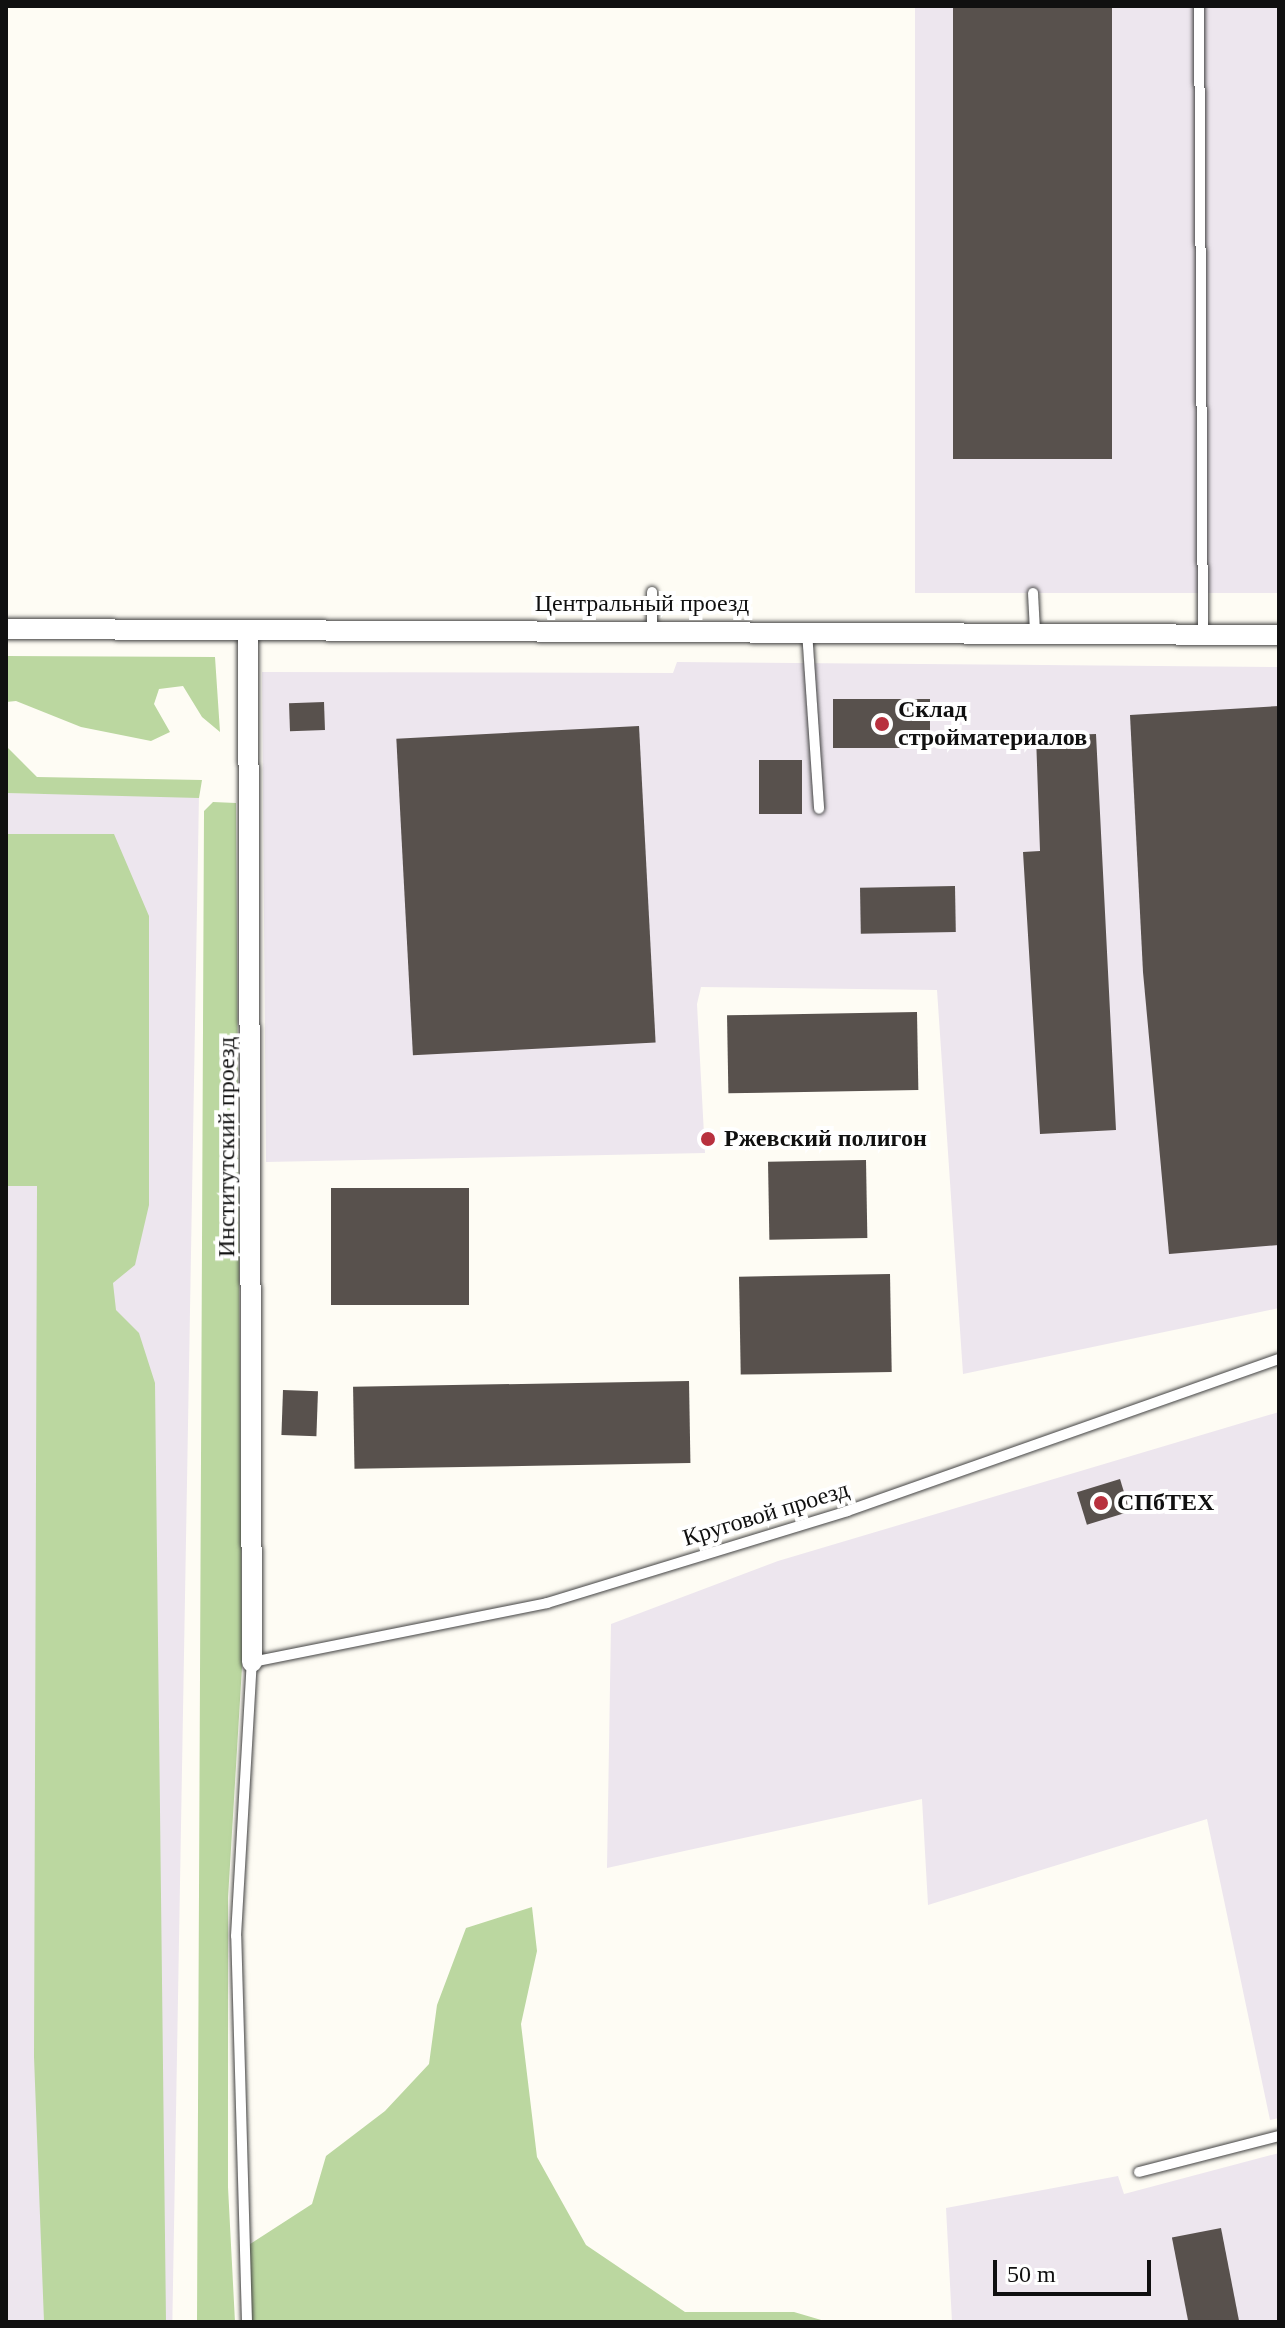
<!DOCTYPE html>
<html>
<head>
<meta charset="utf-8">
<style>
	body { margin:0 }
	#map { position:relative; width:1285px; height:2328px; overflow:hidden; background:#fefcf4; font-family:"Times New Roman",serif }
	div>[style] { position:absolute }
	.industrial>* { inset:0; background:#ede6ee; transform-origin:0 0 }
	.forest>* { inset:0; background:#bbd7a0 }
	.building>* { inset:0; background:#58514d; transform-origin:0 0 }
	.roads { filter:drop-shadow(0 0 2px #434343) drop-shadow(0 0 2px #434343) }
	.service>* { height:10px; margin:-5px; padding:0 5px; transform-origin:5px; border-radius:5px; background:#fff }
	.minor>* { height:20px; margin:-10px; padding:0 10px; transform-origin:10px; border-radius:10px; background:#fff }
	.dots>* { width:22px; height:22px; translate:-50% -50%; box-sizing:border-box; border:4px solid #fff; border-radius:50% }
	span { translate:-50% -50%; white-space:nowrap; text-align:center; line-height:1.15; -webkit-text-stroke:8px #fff; paint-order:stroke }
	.street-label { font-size:24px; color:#101010 }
	.poi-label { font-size:24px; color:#101010; font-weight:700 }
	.left { translate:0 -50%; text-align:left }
	.frame { position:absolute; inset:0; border:8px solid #101010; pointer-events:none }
	.scale { position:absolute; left:993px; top:2260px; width:158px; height:36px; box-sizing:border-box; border:4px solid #101010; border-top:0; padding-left:10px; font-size:24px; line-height:28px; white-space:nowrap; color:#101010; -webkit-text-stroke:6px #fff; paint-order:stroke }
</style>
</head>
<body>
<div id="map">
	<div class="industrial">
		<div style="left:915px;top:6px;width:364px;height:587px"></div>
		<div style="clip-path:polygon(677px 662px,1279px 667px,1279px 1308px,963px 1374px,937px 990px,701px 987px,697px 1004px,705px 1153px,266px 1162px,262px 672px,673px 673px)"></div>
		<div style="left:6px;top:793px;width:193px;height:1529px;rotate:1deg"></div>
		<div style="clip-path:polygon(1279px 1412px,1279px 2118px,1270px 2120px,1207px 1819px,928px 1905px,922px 1799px,607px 1868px,611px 1624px,778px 1561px)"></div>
		<div style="clip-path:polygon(1279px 2153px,1279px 2322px,952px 2322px,946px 2208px,1118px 2176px,1124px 2194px)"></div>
	</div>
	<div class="forest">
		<div style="clip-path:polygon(6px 656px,215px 657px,220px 732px,202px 717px,183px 686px,159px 689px,154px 704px,170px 732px,151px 741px,81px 727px,16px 701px,6px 702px)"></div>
		<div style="clip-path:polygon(6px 746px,37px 777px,202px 780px,199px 798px,6px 793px)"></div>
		<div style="clip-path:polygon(213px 802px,236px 803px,242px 1667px,228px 1898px,228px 2187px,235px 2322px,197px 2322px,204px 811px)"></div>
		<div style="clip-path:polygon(6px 834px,114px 834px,149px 916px,149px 1205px,135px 1265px,113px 1283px,116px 1310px,139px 1333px,155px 1383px,166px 2322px,44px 2322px,34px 2057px,37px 1186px,6px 1186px)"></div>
		<div style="clip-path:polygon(532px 1907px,537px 1951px,521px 2024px,537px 2157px,586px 2245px,685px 2312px,794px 2312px,828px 2322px,251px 2322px,247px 2246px,312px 2204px,326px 2156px,385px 2111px,429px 2064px,437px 2005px,466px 1928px)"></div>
	</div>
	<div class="building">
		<div style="left:953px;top:6px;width:159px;height:453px"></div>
		<div style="left:930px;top:699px;width:49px;height:97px;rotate:90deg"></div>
		<div style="left:324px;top:702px;width:28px;height:35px;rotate:88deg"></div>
		<div style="clip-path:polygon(1279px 706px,1279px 1245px,1169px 1254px,1143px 972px,1130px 715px)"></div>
		<div style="left:639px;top:726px;width:317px;height:243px;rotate:87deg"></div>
		<div style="clip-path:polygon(1096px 734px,1116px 1130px,1040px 1134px,1023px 852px,1040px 851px,1036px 736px)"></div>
		<div style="left:759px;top:760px;width:43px;height:54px"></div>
		<div style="left:955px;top:886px;width:46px;height:95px;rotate:89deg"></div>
		<div style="left:917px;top:1012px;width:78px;height:190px;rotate:89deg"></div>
		<div style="left:866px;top:1160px;width:78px;height:98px;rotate:89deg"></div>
		<div style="left:469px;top:1188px;width:117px;height:138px;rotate:90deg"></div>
		<div style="left:890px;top:1274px;width:98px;height:151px;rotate:89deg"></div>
		<div style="left:689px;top:1381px;width:82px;height:336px;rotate:89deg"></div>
		<div style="left:283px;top:1390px;width:35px;height:45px;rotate:2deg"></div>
		<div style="left:1120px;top:1479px;width:34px;height:45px;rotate:73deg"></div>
		<div style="left:1221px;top:2228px;width:96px;height:50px;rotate:79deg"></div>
	</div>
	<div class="roads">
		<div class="service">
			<div style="left:1199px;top:6px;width:628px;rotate:89.64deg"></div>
			<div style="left:652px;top:592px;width:38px;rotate:90deg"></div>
			<div style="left:1033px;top:593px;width:39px;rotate:87deg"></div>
			<div style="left:807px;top:631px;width:178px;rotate:86.1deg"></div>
			<div style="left:1139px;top:2172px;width:145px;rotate:-14.4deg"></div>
			<div style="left:247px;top:2322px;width:386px;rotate:-91.6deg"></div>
			<div style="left:236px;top:1936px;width:274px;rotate:-86.7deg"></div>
			<div style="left:252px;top:1662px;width:301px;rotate:-11.3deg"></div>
			<div style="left:547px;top:1603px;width:314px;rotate:-17deg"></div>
			<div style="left:847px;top:1511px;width:458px;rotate:-19.4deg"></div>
		</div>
		<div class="minor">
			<div style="left:6px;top:629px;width:1273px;rotate:0.27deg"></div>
			<div style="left:248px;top:632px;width:1030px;rotate:89.78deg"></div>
		</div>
	</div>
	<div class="dots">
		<div style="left:882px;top:724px;background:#b8313e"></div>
		<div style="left:708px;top:1139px;background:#b8313e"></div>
		<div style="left:1101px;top:1503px;background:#b8313e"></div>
	</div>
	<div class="street-label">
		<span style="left:642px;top:604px">Центральный проезд</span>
		<span style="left:227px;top:1147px;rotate:-90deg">Институтский проезд</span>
		<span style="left:766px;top:1514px;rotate:-17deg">Круговой проезд</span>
	</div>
	<div class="poi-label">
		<span class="left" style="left:898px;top:724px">Склад<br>стройматериалов</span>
		<span class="left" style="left:724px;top:1139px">Ржевский полигон</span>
		<span class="left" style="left:1117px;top:1503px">СПбТЕХ</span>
	</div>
	<div class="frame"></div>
	<div class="scale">50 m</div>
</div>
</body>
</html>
